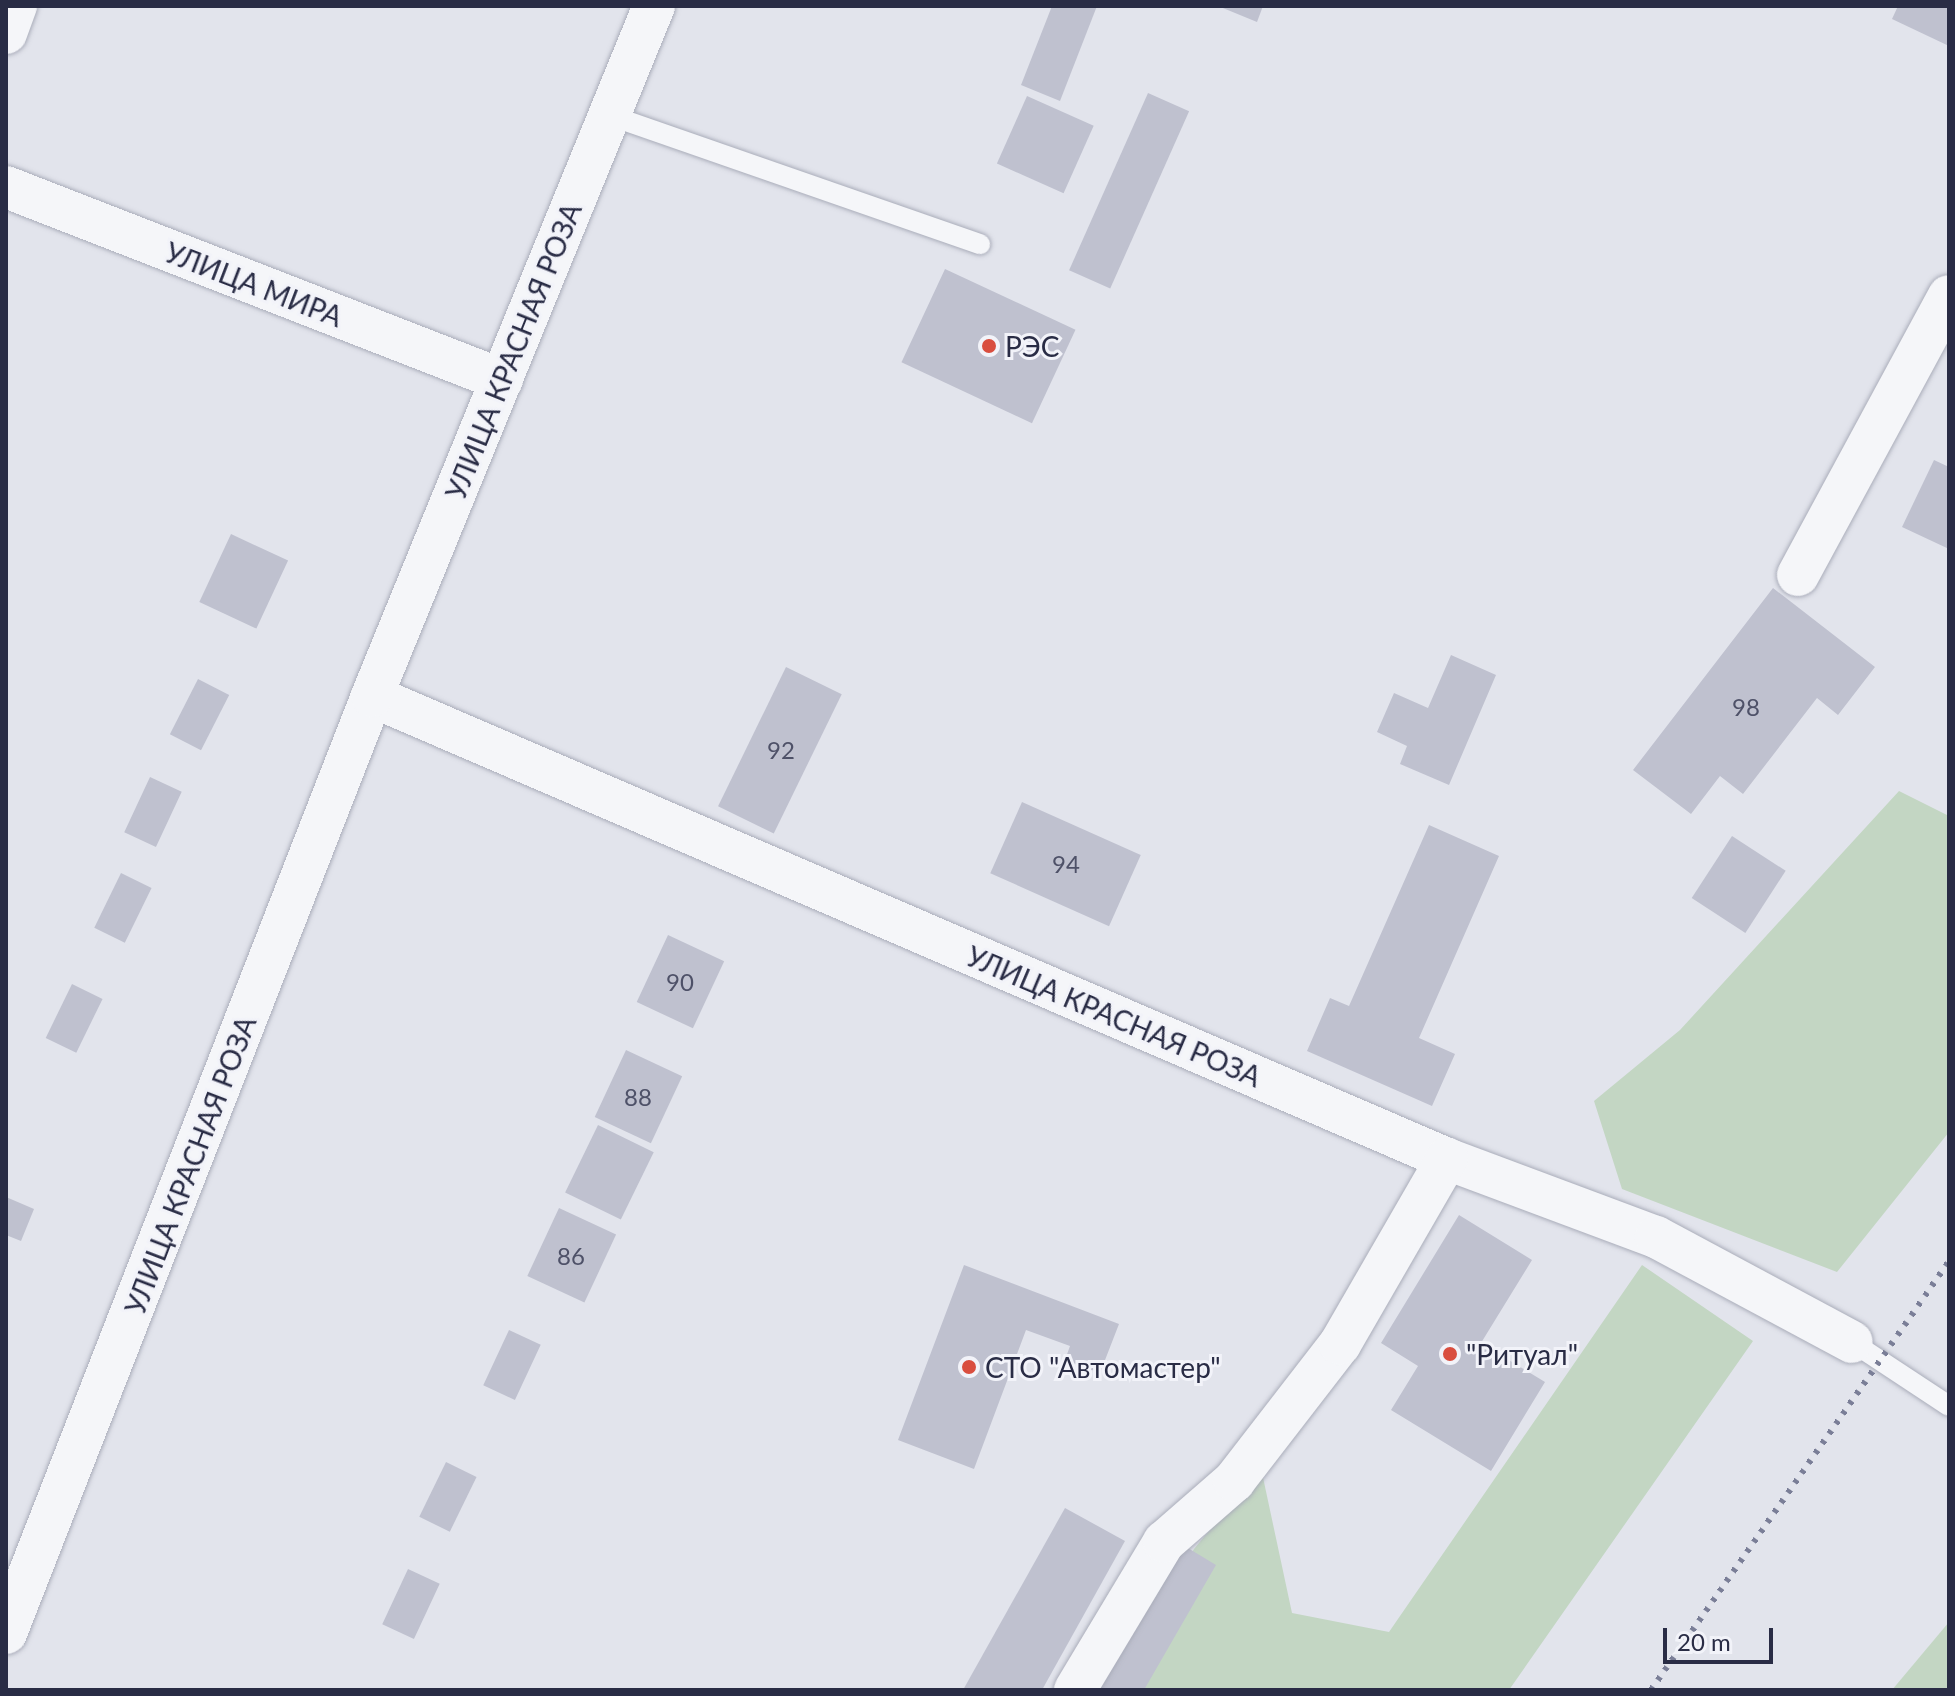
<!DOCTYPE html>
<html>
<head>
<meta charset="utf-8">
<style>
	body { margin:0 }
	#map { position:relative; width:1955px; height:1696px; overflow:hidden; background:#e2e4ec; font-family:Lato,sans-serif }
	div>[style] { position:absolute }
	.green>* { inset:0; background:#c3d6c3 }
	.building>* { inset:0; background:#bfc1cf; transform-origin:0 0 }
	.roads { filter:drop-shadow(0 0 2px #aaadba) drop-shadow(0 0 2px #aaadba) }
	.lane>* { height:20px; margin:-10px; padding:0 10px; transform-origin:10px; border-radius:10px; background:#f5f6f9 }
	.street>* { height:42px; margin:-21px; padding:0 21px; transform-origin:21px; border-radius:21px; background:#f5f6f9 }
	.rail>* { height:6px; margin-top:-3px; transform-origin:0; background:repeating-linear-gradient(90deg,#7a7e97 0 4px,transparent 0 12px) }
	.dots>* { width:22px; height:22px; translate:-50% -50%; box-sizing:border-box; border:4px solid #f2f3f9; border-radius:50% }
	span { translate:-50% -50%; white-space:nowrap; text-align:center; line-height:1.15; -webkit-text-stroke:6px #f2f3f9; paint-order:stroke }
	.number-label { font-size:24px; color:#4e5168 }
	.number-label span { -webkit-text-stroke-width:0 }
	.street-label { font-size:28px; color:#292c45 }
	.poi-label { font-size:28px; color:#292c45 }
	.left { translate:0 -50%; text-align:left }
	.frame { position:absolute; inset:0; border:8px solid #292c45; pointer-events:none }
	.scale { position:absolute; left:1663px; top:1628px; width:110px; height:36px; box-sizing:border-box; border:4px solid #292c45; border-top:0; padding-left:10px; font-size:24px; line-height:28px; white-space:nowrap; color:#292c45; -webkit-text-stroke:6px #f2f3f9; paint-order:stroke }
</style>
</head>
<body>
<div id="map">
	<div class="green">
		<div style="clip-path:polygon(1899px 791px,1949px 816px,1949px 1132px,1837px 1272px,1622px 1189px,1594px 1101px,1680px 1030px)"></div>
		<div style="clip-path:polygon(1642px 1265px,1753px 1341px,1509px 1690px,1113px 1690px,1194px 1549px,1261px 1468px,1292px 1613px,1389px 1632px)"></div>
		<div style="clip-path:polygon(1949px 1622px,1949px 1690px,1892px 1690px)"></div>
	</div>
	<div class="building">
		<div style="clip-path:polygon(1052px 6px,1097px 6px,1060px 101px,1021px 85px)"></div>
		<div style="clip-path:polygon(1218px 6px,1263px 6px,1257px 22px)"></div>
		<div style="clip-path:polygon(1898px 6px,1949px 6px,1949px 46px,1892px 19px)"></div>
		<div style="left:1148px;top:93px;width:45px;height:194px;rotate:24deg"></div>
		<div style="left:1027px;top:96px;width:73px;height:74px;rotate:24deg"></div>
		<div style="left:945px;top:269px;width:144px;height:103px;rotate:25deg"></div>
		<div style="clip-path:polygon(1934px 460px,1949px 467px,1949px 549px,1902px 527px)"></div>
		<div style="left:231px;top:534px;width:63px;height:75px;rotate:25deg"></div>
		<div style="clip-path:polygon(1773px 588px,1875px 667px,1838px 715px,1817px 698px,1743px 794px,1720px 776px,1691px 814px,1633px 770px)"></div>
		<div style="clip-path:polygon(1451px 655px,1496px 675px,1449px 785px,1400px 764px,1407px 746px,1377px 732px,1394px 693px,1428px 708px)"></div>
		<div style="left:786px;top:667px;width:62px;height:155px;rotate:26deg"></div>
		<div style="left:198px;top:679px;width:35px;height:62px;rotate:27deg"></div>
		<div style="left:150px;top:777px;width:35px;height:61px;rotate:25deg"></div>
		<div style="left:1022px;top:802px;width:130px;height:78px;rotate:24deg"></div>
		<div style="clip-path:polygon(1429px 825px,1499px 856px,1419px 1038px,1455px 1054px,1432px 1106px,1307px 1051px,1330px 998px,1349px 1006px)"></div>
		<div style="left:1732px;top:836px;width:64px;height:74px;rotate:33deg"></div>
		<div style="left:121px;top:873px;width:34px;height:61px;rotate:26deg"></div>
		<div style="left:668px;top:935px;width:62px;height:74px;rotate:25deg"></div>
		<div style="left:72px;top:984px;width:34px;height:60px;rotate:26deg"></div>
		<div style="left:626px;top:1050px;width:62px;height:74px;rotate:25deg"></div>
		<div style="left:598px;top:1125px;width:62px;height:75px;rotate:26deg"></div>
		<div style="clip-path:polygon(6px 1197px,34px 1209px,21px 1241px,6px 1235px)"></div>
		<div style="left:559px;top:1208px;width:63px;height:75px;rotate:25deg"></div>
		<div style="clip-path:polygon(1459px 1215px,1532px 1260px,1481px 1343px,1545px 1382px,1491px 1471px,1391px 1410px,1418px 1366px,1381px 1343px)"></div>
		<div style="clip-path:polygon(964px 1265px,1119px 1324px,1100px 1373px,1065px 1360px,1070px 1346px,1026px 1330px,974px 1469px,898px 1440px)"></div>
		<div style="left:509px;top:1330px;width:35px;height:61px;rotate:25deg"></div>
		<div style="left:446px;top:1462px;width:34px;height:61px;rotate:26deg"></div>
		<div style="clip-path:polygon(1065px 1508px,1125px 1541px,1042px 1690px,963px 1690px)"></div>
		<div style="clip-path:polygon(1178px 1542px,1216px 1565px,1144px 1690px,1091px 1690px)"></div>
		<div style="left:408px;top:1569px;width:35px;height:61px;rotate:25deg"></div>
	</div>
	<div class="roads">
		<div class="lane">
			<div style="left:609px;top:115px;width:393px;rotate:19.2deg"></div>
			<div style="left:1852px;top:1342px;width:116px;rotate:33.4deg"></div>
		</div>
		<div class="street">
			<div style="left:6px;top:33px;width:29px;rotate:-70deg"></div>
			<div style="left:6px;top:187px;width:532px;rotate:21.26deg"></div>
			<div style="left:1798px;top:575px;width:317px;rotate:-61.6deg"></div>
			<div style="left:372px;top:696px;width:1170px;rotate:23.3deg"></div>
			<div style="left:1447px;top:1159px;width:223px;rotate:20.5deg"></div>
			<div style="left:1656px;top:1237px;width:222px;rotate:28.2deg"></div>
			<div style="left:6px;top:1633px;width:1006px;rotate:-68.66deg"></div>
			<div style="left:372px;top:696px;width:745px;rotate:-67.77deg"></div>
			<div style="left:1075px;top:1690px;width:173px;rotate:-59deg"></div>
			<div style="left:1164px;top:1542px;width:93px;rotate:-41.1deg"></div>
			<div style="left:1234px;top:1481px;width:173px;rotate:-52.3deg"></div>
			<div style="left:1340px;top:1344px;width:214px;rotate:-60deg"></div>
		</div>
	</div>
	<div class="rail">
		<div style="left:1651px;top:1690px;width:522px;rotate:-55.21deg"></div>
	</div>
	<div class="dots">
		<div style="left:989px;top:346px;background:#d94e3f"></div>
		<div style="left:1450px;top:1354px;background:#d94e3f"></div>
		<div style="left:969px;top:1367px;background:#d94e3f"></div>
	</div>
	<div class="number-label">
		<span style="left:1746px;top:707px">98</span>
		<span style="left:781px;top:750px">92</span>
		<span style="left:1066px;top:864px">94</span>
		<span style="left:680px;top:982px">90</span>
		<span style="left:638px;top:1097px">88</span>
		<span style="left:571px;top:1256px">86</span>
	</div>
	<div class="street-label">
		<span style="left:254px;top:284px;rotate:21deg">УЛИЦА МИРА</span>
		<span style="left:513px;top:351px;rotate:-68deg">УЛИЦА КРАСНАЯ РОЗА</span>
		<span style="left:1114px;top:1016px;rotate:23deg">УЛИЦА КРАСНАЯ РОЗА</span>
		<span style="left:190px;top:1165px;rotate:-69deg">УЛИЦА КРАСНАЯ РОЗА</span>
	</div>
	<div class="poi-label">
		<span class="left" style="left:1005px;top:346px">РЭС</span>
		<span class="left" style="left:1466px;top:1354px">"Ритуал"</span>
		<span class="left" style="left:985px;top:1367px">СТО "Автомастер"</span>
	</div>
	<div class="frame"></div>
	<div class="scale">20 m</div>
</div>
</body>
</html>
